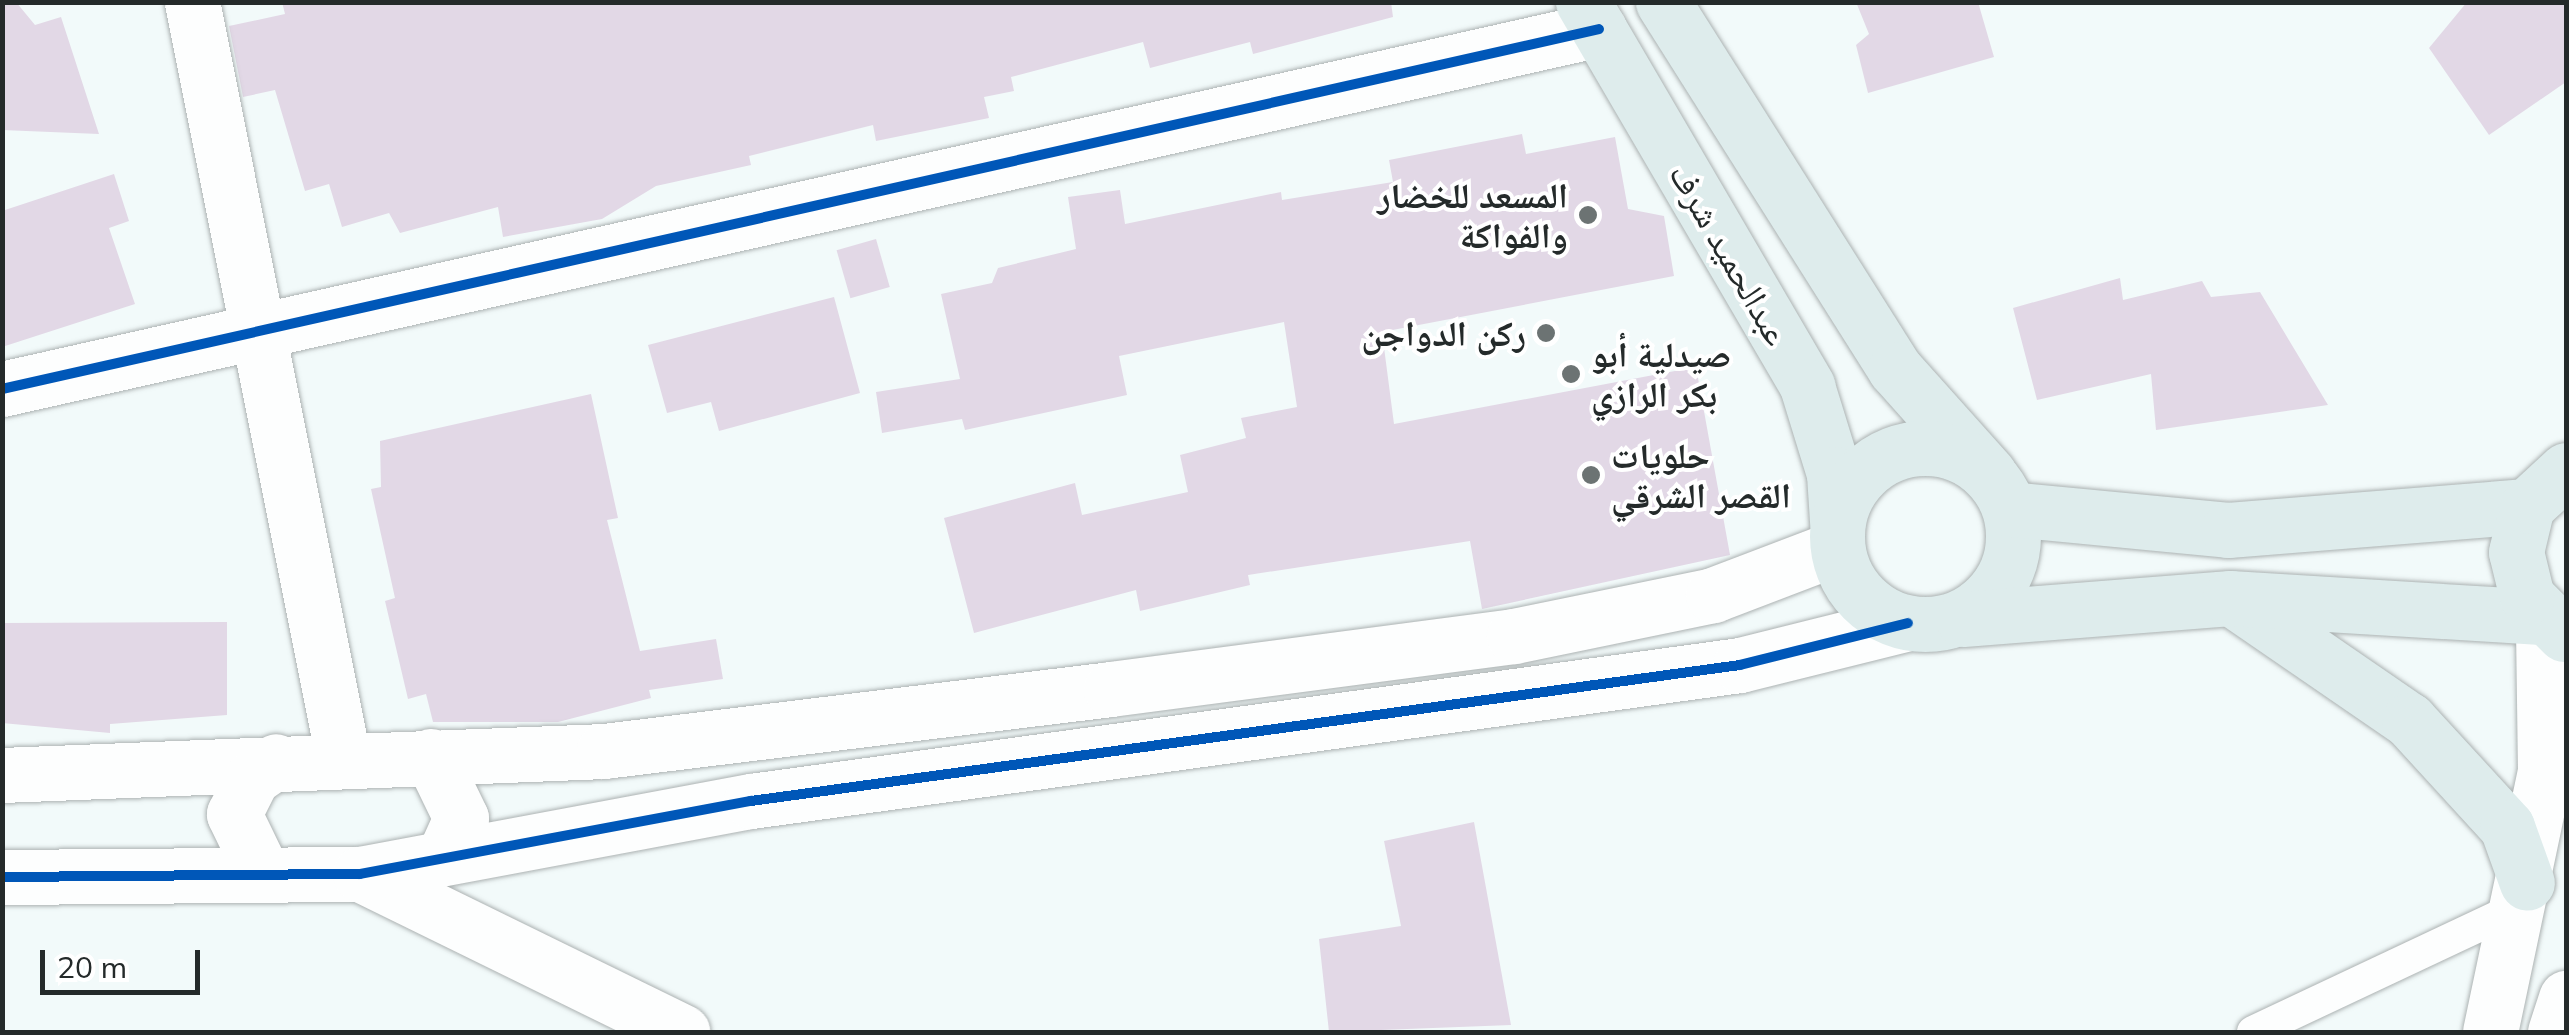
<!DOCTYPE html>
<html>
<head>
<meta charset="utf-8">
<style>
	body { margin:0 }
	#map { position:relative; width:2569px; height:1035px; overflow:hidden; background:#f2fafa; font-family:Mulish,"Noto Naskh Arabic",sans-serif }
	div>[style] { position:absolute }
	.building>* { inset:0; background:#e2d8e6; transform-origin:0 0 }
	.roads { filter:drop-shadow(0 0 2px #acb2b2) drop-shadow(0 0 2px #acb2b2) }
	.lane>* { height:32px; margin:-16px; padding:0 16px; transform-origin:16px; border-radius:16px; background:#fdfefe }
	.street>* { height:55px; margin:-27.5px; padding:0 27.5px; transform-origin:27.5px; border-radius:27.5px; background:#fdfefe }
	.secondary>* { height:55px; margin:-27.5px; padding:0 27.5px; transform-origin:27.5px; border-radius:27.5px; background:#fdfefe }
	.primary>* { height:55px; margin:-27.5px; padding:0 27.5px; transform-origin:27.5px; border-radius:27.5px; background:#deecec }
	.primary>.ring { margin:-27.5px; padding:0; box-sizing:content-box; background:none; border:55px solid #deecec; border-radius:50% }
	.cycleway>* { height:10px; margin:-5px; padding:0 5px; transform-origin:5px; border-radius:5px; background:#0057b8 }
	.dots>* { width:28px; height:28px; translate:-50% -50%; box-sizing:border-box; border:5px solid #fff; border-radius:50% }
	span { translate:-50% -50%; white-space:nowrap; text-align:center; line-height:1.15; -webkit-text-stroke:8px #fff; paint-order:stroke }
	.poi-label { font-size:35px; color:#242a2a; font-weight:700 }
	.right { translate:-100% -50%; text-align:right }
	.left { translate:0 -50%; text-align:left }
	.street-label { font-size:35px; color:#242a2a }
	.frame { position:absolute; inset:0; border:5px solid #242a2a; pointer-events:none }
	.scale { position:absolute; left:40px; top:950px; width:160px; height:45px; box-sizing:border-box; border:5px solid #242a2a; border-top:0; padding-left:12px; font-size:30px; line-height:35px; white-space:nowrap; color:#242a2a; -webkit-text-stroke:8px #fff; paint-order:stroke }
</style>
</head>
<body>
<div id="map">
	<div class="building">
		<div style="clip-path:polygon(2px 2px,16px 2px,35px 25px,61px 17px,99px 134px,2px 130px)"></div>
		<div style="clip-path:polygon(282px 2px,1391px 2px,1393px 17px,1253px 54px,1250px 42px,1150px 68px,1143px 42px,1011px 77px,1014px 91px,984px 97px,989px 118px,876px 141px,873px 125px,749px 156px,751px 165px,656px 186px,602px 219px,503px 237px,498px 207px,400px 233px,389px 213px,342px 227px,329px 184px,305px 191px,275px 90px,243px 97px,229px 26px,285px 14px)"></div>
		<div style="clip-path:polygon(1856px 2px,1978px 2px,1994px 57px,1868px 93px,1856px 45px,1869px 34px)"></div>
		<div style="clip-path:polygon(2467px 2px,2566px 2px,2566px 82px,2489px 135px,2429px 48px)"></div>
		<div style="clip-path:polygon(1522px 134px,1526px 154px,1615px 137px,1628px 209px,1664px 216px,1674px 276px,1382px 332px,1394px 424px,1696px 367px,1730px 555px,1482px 609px,1470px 541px,1248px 575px,1250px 585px,1140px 611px,1136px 590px,974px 633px,944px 518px,1075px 483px,1082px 515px,1188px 492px,1180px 455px,1246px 438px,1241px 418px,1297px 407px,1284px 322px,1119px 356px,1127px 395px,965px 430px,962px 419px,882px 433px,876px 392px,960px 379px,941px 294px,992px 283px,998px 268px,1076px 249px,1068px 197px,1120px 190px,1125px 224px,1281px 192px,1282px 200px,1393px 182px,1389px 160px)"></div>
		<div style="clip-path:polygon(114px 174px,129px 221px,109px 228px,135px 304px,2px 347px,2px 211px)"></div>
		<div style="left:876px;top:239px;width:50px;height:41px;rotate:74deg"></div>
		<div style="clip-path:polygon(2120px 278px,2123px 300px,2202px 281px,2211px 297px,2260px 292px,2328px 405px,2156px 430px,2151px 374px,2037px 400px,2013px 308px)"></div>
		<div style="clip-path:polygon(834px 297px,860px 393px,719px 431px,711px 402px,667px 413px,648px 345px)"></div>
		<div style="clip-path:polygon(591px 394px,618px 518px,607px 520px,640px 651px,716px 639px,723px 679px,649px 690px,651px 698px,558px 722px,433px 722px,426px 694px,408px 699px,385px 601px,395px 598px,371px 489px,381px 487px,380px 441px)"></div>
		<div style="clip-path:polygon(227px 622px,227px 715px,110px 724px,110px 733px,2px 723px,2px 623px)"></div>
		<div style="clip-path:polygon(1474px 822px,1511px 1025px,1329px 1032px,1319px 939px,1401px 926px,1384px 841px)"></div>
	</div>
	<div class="roads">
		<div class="lane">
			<div style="left:2253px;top:1032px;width:280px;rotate:-25.2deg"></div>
			<div style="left:2506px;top:913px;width:21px;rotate:-55deg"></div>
		</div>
		<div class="street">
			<div style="left:192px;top:2px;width:771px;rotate:78.7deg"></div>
			<div style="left:2px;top:389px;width:1637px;rotate:-12.7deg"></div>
			<div style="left:360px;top:874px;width:359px;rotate:26.1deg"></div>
		</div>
		<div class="secondary">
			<div style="left:431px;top:756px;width:69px;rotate:64.2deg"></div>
			<div style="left:461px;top:818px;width:44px;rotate:114.2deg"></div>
			<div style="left:2px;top:775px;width:602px;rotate:-2.28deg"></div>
			<div style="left:604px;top:751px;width:511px;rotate:-6.97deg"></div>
			<div style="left:1111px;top:689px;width:406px;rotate:-7.5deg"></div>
			<div style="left:1514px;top:636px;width:203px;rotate:-11.6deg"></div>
			<div style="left:1713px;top:595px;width:132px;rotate:-20.9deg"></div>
			<div style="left:263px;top:874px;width:67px;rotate:-115.8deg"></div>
			<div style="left:234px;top:814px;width:40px;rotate:-63.4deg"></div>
			<div style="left:252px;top:778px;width:29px;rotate:-35deg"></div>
			<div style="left:2px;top:877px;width:358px;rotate:-0.5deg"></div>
			<div style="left:360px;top:874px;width:398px;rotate:-10.6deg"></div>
			<div style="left:751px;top:801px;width:998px;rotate:-7.83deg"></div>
			<div style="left:1740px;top:665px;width:173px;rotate:-14deg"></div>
			<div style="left:2490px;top:1032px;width:267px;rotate:-78.1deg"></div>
			<div style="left:2545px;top:771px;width:152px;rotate:-90.8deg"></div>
			<div style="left:2555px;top:1032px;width:36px;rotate:-72deg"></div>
		</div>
		<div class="primary">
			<div style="left:1583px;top:2px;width:445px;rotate:59.7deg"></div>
			<div style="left:1807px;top:386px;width:92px;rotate:72.9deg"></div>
			<div style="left:1834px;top:474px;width:47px;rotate:86.3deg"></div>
			<div style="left:1663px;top:2px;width:434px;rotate:57.7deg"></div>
			<div style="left:1895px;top:369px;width:141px;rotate:48.2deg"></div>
			<div class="ring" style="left:1837px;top:448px;width:121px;height:121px"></div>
			<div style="left:2010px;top:509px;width:219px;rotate:5.5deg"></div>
			<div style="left:2228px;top:530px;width:300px;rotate:-4.6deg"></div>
			<div style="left:2237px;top:602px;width:209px;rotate:34.5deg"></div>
			<div style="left:2409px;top:720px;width:145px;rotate:47.5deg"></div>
			<div style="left:2507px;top:827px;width:59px;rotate:70.3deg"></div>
			<div style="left:1963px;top:619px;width:268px;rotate:-4.5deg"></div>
			<div style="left:2230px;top:598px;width:312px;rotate:3.5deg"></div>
			<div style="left:2564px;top:634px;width:52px;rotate:-135deg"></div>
			<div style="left:2527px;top:597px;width:46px;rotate:-103.7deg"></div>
			<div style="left:2516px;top:552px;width:47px;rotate:-76.6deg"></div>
			<div style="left:2527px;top:506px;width:53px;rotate:-42.7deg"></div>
		</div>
	</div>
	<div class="cycleway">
		<div style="left:2px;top:389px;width:1637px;rotate:-12.7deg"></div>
		<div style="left:2px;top:877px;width:358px;rotate:-0.5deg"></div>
		<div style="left:360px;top:874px;width:398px;rotate:-10.6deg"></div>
		<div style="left:751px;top:801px;width:998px;rotate:-7.83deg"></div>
		<div style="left:1740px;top:665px;width:173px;rotate:-14deg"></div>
	</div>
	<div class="dots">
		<div style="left:1588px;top:215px;background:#6c7373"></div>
		<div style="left:1546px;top:333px;background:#6c7373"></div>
		<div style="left:1571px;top:374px;background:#6c7373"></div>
		<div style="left:1591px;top:475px;background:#6c7373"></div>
	</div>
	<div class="poi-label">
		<span class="right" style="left:1568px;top:215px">المسعد للخضار<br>والفواكة</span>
		<span class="right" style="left:1526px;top:333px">ركن الدواجن</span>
		<span class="left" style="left:1591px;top:374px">صيدلية أبو<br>بكر الرازي</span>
		<span class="left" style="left:1611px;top:475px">حلويات<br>القصر الشرقي</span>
	</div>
	<div class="street-label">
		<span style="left:1730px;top:254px;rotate:60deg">عبدالحميد شرف</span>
	</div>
	<div class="frame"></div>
	<div class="scale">20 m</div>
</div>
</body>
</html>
